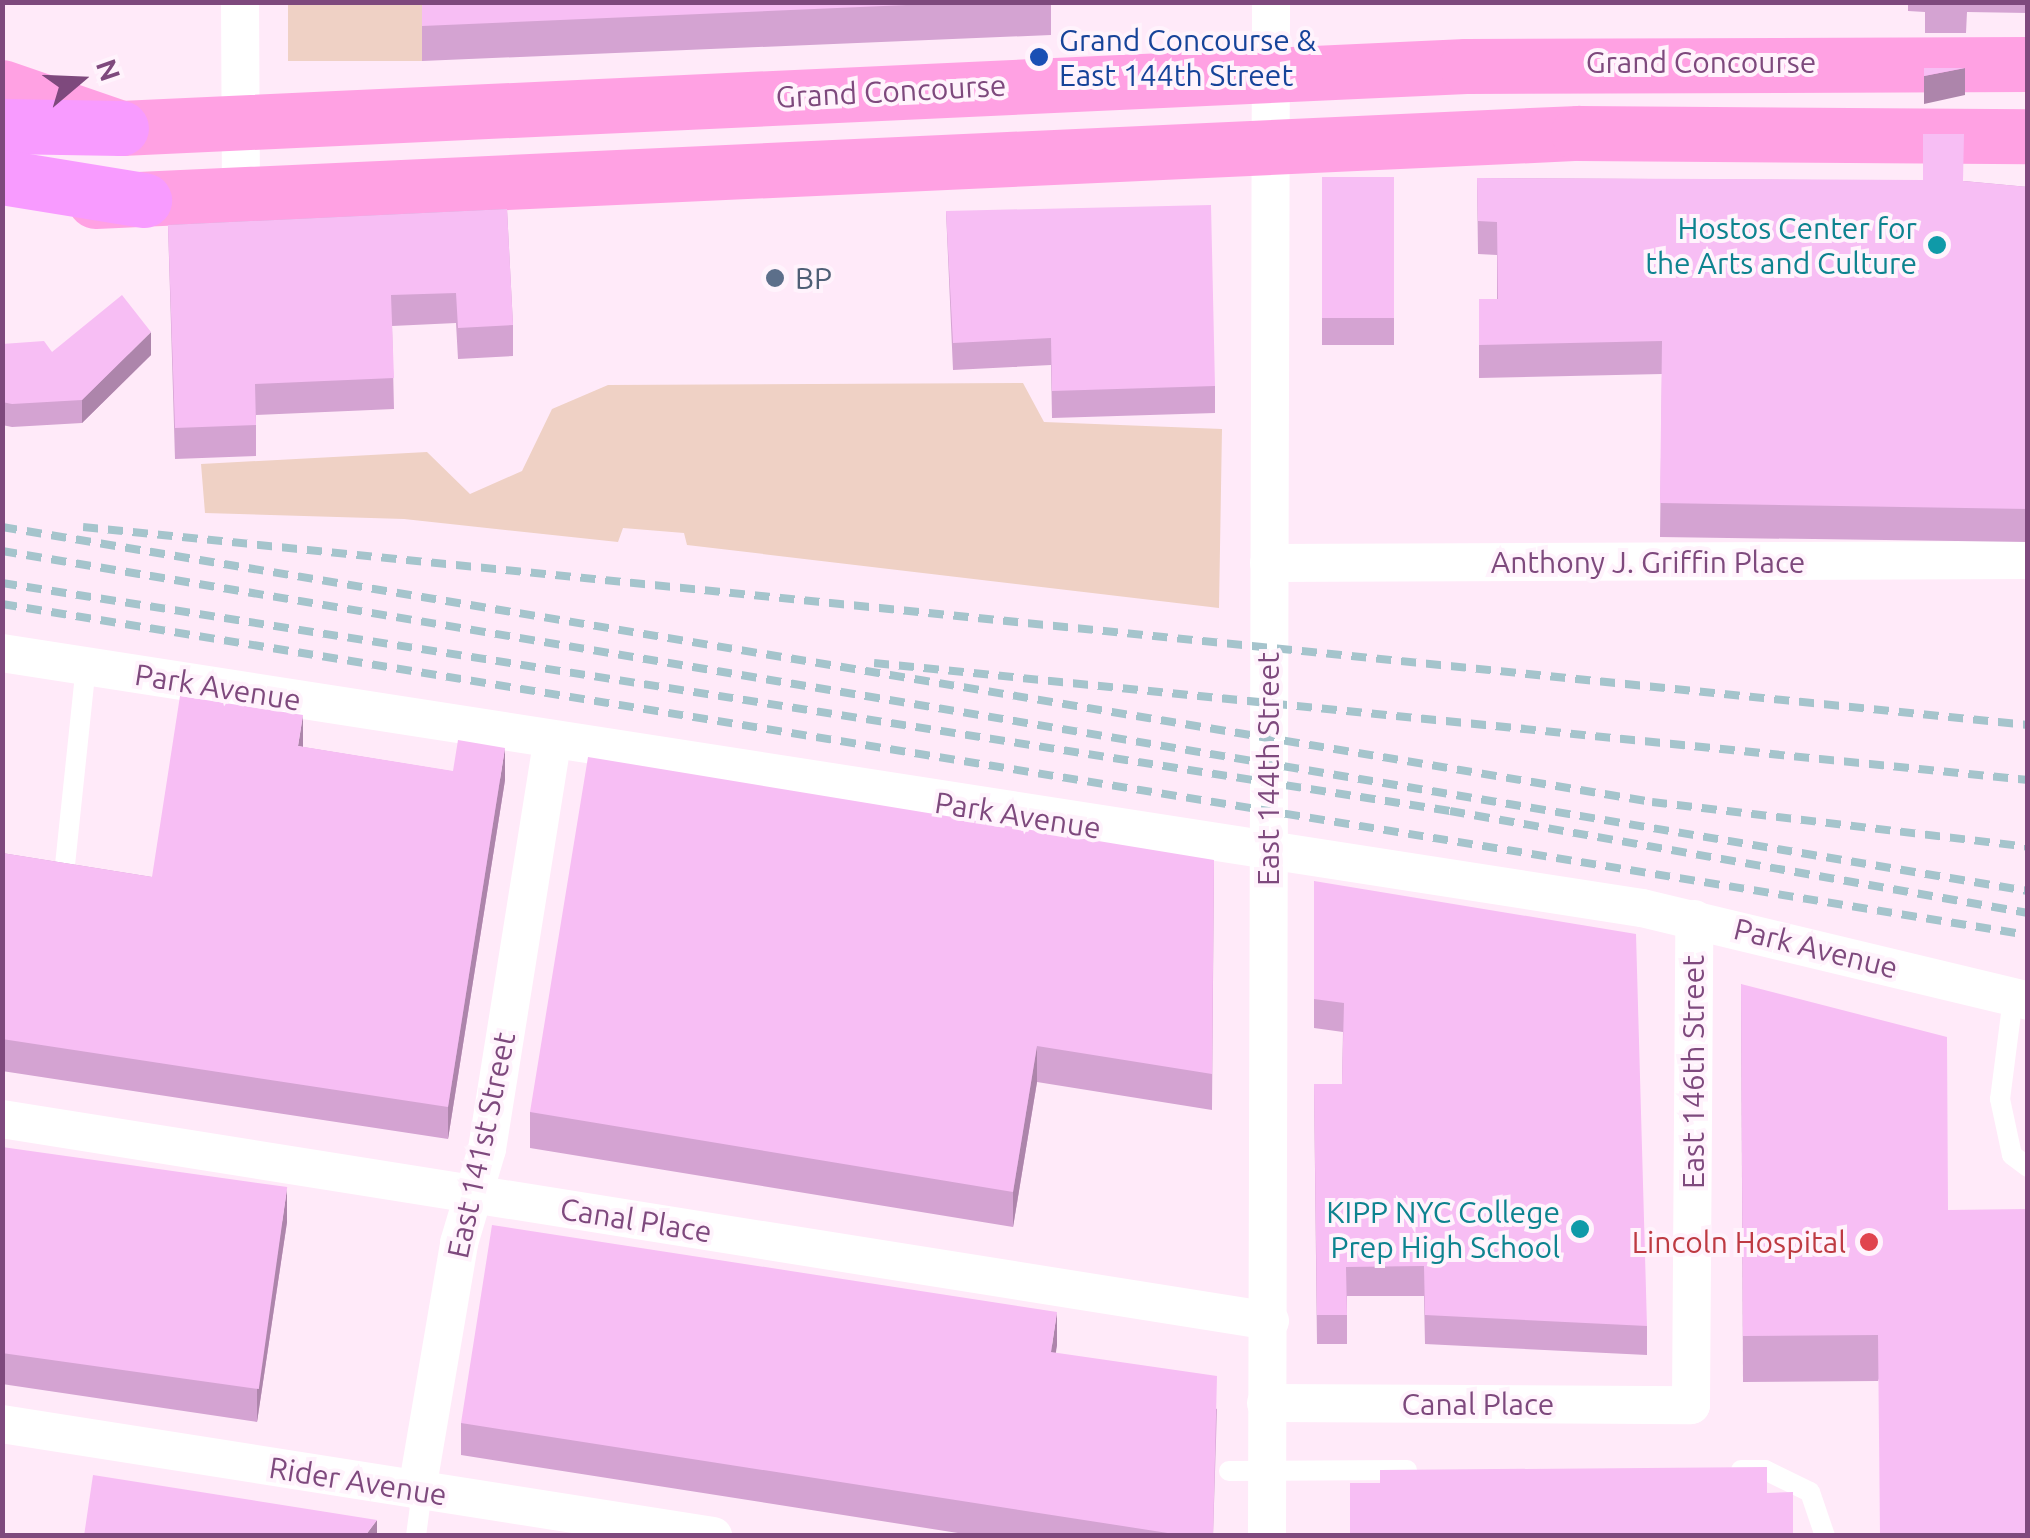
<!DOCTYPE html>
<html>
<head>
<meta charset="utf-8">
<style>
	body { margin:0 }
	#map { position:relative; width:2030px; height:1538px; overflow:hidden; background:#ffeaf9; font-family:Ubuntu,sans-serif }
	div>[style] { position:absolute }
	.green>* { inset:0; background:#efd1c5; transform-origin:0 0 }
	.lane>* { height:20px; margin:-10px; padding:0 10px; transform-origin:10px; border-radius:10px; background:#fff }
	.street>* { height:38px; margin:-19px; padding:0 19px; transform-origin:19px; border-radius:19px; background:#fff }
	.primary>* { height:55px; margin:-27.5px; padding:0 27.5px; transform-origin:27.5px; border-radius:27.5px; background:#ffa1e3 }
	.highway>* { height:55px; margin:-27.5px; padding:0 27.5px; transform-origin:27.5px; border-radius:27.5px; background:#f89bff }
	.rail>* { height:8px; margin-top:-4px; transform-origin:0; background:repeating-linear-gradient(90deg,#a5c4cc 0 15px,transparent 0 25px) }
	.wall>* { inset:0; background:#d4a3d2; transform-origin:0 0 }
	.shaded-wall>* { inset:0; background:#ad85ab }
	.building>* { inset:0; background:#f7bef4; transform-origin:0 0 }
	.dots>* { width:28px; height:28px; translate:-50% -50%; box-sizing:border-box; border:5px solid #fff3fc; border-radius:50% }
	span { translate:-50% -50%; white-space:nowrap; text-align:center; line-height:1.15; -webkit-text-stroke:8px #fff3fc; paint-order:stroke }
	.transit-label { font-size:30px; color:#164399 }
	.left { translate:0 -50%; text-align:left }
	.street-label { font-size:30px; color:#7e497d }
	.culture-label { font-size:30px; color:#0d838f }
	.right { translate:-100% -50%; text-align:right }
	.service-label { font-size:30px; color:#4e5e75 }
	.health-label { font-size:30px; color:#be3a42 }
	.frame { position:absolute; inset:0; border:5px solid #7e497d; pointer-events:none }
	.north { position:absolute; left:30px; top:30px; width:100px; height:100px; -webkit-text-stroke:8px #fff3fc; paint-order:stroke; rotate:71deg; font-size:28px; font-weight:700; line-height:40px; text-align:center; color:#7e497d }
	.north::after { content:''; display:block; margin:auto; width:35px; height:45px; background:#7e497d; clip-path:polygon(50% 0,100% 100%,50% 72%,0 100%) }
</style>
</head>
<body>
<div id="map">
	<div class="green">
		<div style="left:288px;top:3px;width:134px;height:58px"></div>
		<div style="clip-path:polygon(1023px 383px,1044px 422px,1222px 429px,1219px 608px,687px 545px,684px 533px,623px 528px,618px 542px,404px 519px,205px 513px,201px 464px,427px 452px,470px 494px,522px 471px,552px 409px,608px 385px)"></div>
	</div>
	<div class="lane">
		<div style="left:65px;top:865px;width:200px;rotate:-84deg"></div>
		<div style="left:2013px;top:998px;width:102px;rotate:97.3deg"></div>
		<div style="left:2000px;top:1099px;width:57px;rotate:77.9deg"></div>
		<div style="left:2012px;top:1155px;width:20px;rotate:37deg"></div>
		<div style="left:1741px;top:1470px;width:24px"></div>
		<div style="left:1765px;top:1470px;width:50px;rotate:26.1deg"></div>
		<div style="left:1810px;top:1492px;width:46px;rotate:71.2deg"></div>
		<div style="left:1229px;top:1471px;width:178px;rotate:-0.3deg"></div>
		<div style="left:416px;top:1536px;width:45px;rotate:-82.4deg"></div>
	</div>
	<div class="street">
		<div style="left:240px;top:2px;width:193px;rotate:89.7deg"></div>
		<div style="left:1269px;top:563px;width:759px;rotate:-0.23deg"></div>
		<div style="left:2px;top:653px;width:1660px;rotate:8.84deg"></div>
		<div style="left:1642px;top:908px;width:397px;rotate:13.5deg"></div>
		<div style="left:2px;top:1119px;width:1284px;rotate:9.05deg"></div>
		<div style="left:1266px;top:1403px;width:425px;rotate:0.3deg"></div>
		<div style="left:1691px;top:1405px;width:486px;rotate:-89.6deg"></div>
		<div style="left:2px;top:1424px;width:720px;rotate:8.95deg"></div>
		<div style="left:417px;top:1490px;width:251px;rotate:-80.3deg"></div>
		<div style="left:459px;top:1243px;width:98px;rotate:-73.4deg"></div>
		<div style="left:487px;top:1149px;width:413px;rotate:-80.9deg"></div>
		<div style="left:1267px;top:1536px;width:1534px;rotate:-89.85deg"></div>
	</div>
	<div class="primary">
		<div style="left:2px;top:87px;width:126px;rotate:19deg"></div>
		<div style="left:121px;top:128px;width:1346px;rotate:-2.64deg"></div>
		<div style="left:1466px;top:66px;width:562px;rotate:-0.2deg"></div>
		<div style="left:95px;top:201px;width:1485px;rotate:-2.63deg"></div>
		<div style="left:1578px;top:133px;width:450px;rotate:0.4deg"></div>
	</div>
	<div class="highway">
		<div style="left:2px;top:126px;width:119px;rotate:1deg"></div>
		<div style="left:2px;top:177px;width:144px;rotate:9.2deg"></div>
	</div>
	<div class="rail">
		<div style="left:2px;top:527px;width:1673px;rotate:9.46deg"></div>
		<div style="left:1652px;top:802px;width:379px;rotate:6.8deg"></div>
		<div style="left:83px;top:527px;width:1955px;rotate:5.81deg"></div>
		<div style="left:2px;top:551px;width:2054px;rotate:9.53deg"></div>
		<div style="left:2px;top:583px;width:1466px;rotate:8.95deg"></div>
		<div style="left:1450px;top:811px;width:587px;rotate:10.01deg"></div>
		<div style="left:2px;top:604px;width:2053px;rotate:9.28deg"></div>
		<div style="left:874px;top:663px;width:1160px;rotate:5.79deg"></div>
	</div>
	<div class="wall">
		<div style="clip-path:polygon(422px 2px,1051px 2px,1051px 35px,422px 61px)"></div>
		<div style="clip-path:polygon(1908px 2px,2028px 2px,2028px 13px,1967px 12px,1966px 33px,1925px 33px,1925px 12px,1908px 11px)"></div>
		<div style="left:1322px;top:177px;width:72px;height:168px"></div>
		<div style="clip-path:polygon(1477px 178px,1964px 181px,2028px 187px,2028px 542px,1660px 537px,1662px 374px,1479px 378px,1479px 299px,1497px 299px,1497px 255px,1478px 254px)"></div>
		<div style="clip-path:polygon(507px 209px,513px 325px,513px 356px,458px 359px,456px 323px,392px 326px,394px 409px,256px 415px,256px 456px,175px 459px,168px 225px)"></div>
		<div style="clip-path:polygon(946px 211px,1215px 386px,1215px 413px,1052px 418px,1051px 365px,953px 370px)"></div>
		<div style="clip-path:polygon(2px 344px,52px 352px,151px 355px,82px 423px,12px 427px,2px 425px)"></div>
		<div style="clip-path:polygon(303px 747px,505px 780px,448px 1139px,2px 1071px,2px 853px,152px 877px)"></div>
		<div style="clip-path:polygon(1214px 860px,1212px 1110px,1037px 1082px,1013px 1227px,530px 1148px,530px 1112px)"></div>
		<div style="clip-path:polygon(1314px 881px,1647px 1326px,1647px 1355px,1425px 1344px,1424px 1296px,1347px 1296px,1347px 1344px,1317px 1344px,1314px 1084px,1342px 1084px,1343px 1032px,1314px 1028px)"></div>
		<div style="clip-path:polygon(1741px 984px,1948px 1210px,1878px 1381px,1743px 1382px)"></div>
		<div style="clip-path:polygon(2px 1147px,287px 1222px,257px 1422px,2px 1384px)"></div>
		<div style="clip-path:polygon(1057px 1345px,1055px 1353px,1217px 1409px,1213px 1536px,977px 1536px,461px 1455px,461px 1423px)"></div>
	</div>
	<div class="shaded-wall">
		<div style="clip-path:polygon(1965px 68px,1965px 95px,1924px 104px,1924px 76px)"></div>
		<div style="clip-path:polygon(151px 332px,151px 355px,82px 423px,82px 400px)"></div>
		<div style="clip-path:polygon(303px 715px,303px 747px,298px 746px)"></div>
		<div style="clip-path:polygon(505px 748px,505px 780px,448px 1139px,448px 1107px)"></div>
		<div style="clip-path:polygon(1037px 1046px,1037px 1082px,1013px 1227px,1013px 1192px)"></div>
		<div style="clip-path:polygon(287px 1189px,287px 1222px,257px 1422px,257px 1389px)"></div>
		<div style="clip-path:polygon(1057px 1312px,1057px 1345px,1051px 1385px,1051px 1352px)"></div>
		<div style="clip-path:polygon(377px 1520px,377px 1536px,365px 1536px)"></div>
	</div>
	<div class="building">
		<div style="clip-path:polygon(422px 2px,976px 2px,422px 26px)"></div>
		<div style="clip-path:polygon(1924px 68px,1965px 68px,1924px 76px)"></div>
		<div style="clip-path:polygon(1923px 134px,1964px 134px,1963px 181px,2028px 187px,2028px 509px,1660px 503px,1662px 341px,1479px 345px,1479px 299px,1498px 299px,1497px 222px,1478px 221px,1477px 178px,1923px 180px)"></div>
		<div style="left:1322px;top:177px;width:72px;height:141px"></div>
		<div style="clip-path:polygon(1211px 205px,1215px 386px,1052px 391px,1051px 338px,953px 343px,946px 211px)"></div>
		<div style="clip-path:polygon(507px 209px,513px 325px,458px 328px,456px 293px,391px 295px,394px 378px,255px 384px,256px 425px,175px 428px,168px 225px)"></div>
		<div style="clip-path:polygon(122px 295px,151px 332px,82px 400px,12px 404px,2px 402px,2px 344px,44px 341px,52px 352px)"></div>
		<div style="clip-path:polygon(180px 696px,303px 715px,298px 746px,453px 771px,458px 740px,505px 748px,448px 1107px,2px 1039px,2px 853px,152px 877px)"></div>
		<div style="clip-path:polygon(588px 757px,1214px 860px,1212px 1074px,1037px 1046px,1013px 1192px,530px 1112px)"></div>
		<div style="clip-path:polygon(1314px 881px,1636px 934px,1647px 1326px,1425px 1315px,1424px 1266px,1346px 1267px,1347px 1315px,1317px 1315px,1314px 1084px,1342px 1084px,1344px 1003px,1314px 999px)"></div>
		<div style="clip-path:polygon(1741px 984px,1947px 1037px,1948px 1210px,2028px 1209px,2028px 1536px,1880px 1536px,1878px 1335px,1743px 1336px)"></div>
		<div style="left:2px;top:1147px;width:288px;height:204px;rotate:8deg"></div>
		<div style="clip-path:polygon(492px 1225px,1057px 1312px,1051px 1352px,1217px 1376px,1213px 1536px,1187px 1536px,461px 1423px)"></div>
		<div style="clip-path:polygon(1767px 1467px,1767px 1493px,1793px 1492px,1793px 1536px,1350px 1536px,1350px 1483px,1380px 1483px,1380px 1470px)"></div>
		<div style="clip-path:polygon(93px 1475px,377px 1520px,365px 1536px,84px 1536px)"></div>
	</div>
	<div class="dots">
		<div style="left:1039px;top:57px;background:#1a4fb4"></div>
		<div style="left:1937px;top:245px;background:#0f9aa8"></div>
		<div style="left:775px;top:278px;background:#5c6f8a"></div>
		<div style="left:1580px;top:1229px;background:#0f9aa8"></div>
		<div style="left:1869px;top:1242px;background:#e0444e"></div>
	</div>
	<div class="transit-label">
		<span class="left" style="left:1059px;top:57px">Grand Concourse &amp;<br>East 144th Street</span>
	</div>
	<div class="street-label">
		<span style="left:1701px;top:62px">Grand Concourse</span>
		<span style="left:891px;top:91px;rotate:-3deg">Grand Concourse</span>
		<span style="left:1648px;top:562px">Anthony J. Griffin Place</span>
		<span style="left:218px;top:687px;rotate:9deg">Park Avenue</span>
		<span style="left:1268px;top:769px;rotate:-90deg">East 144th Street</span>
		<span style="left:1018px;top:815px;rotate:9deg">Park Avenue</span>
		<span style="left:1816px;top:948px;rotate:14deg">Park Avenue</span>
		<span style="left:1693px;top:1072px;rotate:-90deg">East 146th Street</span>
		<span style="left:481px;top:1145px;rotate:-78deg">East 141st Street</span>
		<span style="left:636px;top:1220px;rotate:9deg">Canal Place</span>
		<span style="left:1478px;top:1404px">Canal Place</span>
		<span style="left:358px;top:1481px;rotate:9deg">Rider Avenue</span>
	</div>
	<div class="culture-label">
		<span class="right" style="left:1917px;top:245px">Hostos Center for<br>the Arts and Culture</span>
		<span class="right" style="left:1560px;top:1229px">KIPP NYC College<br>Prep High School</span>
	</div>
	<div class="service-label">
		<span class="left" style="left:795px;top:278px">BP</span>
	</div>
	<div class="health-label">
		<span class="right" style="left:1846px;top:1242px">Lincoln Hospital</span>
	</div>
	<div class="frame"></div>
	<div class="north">N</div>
</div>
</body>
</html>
